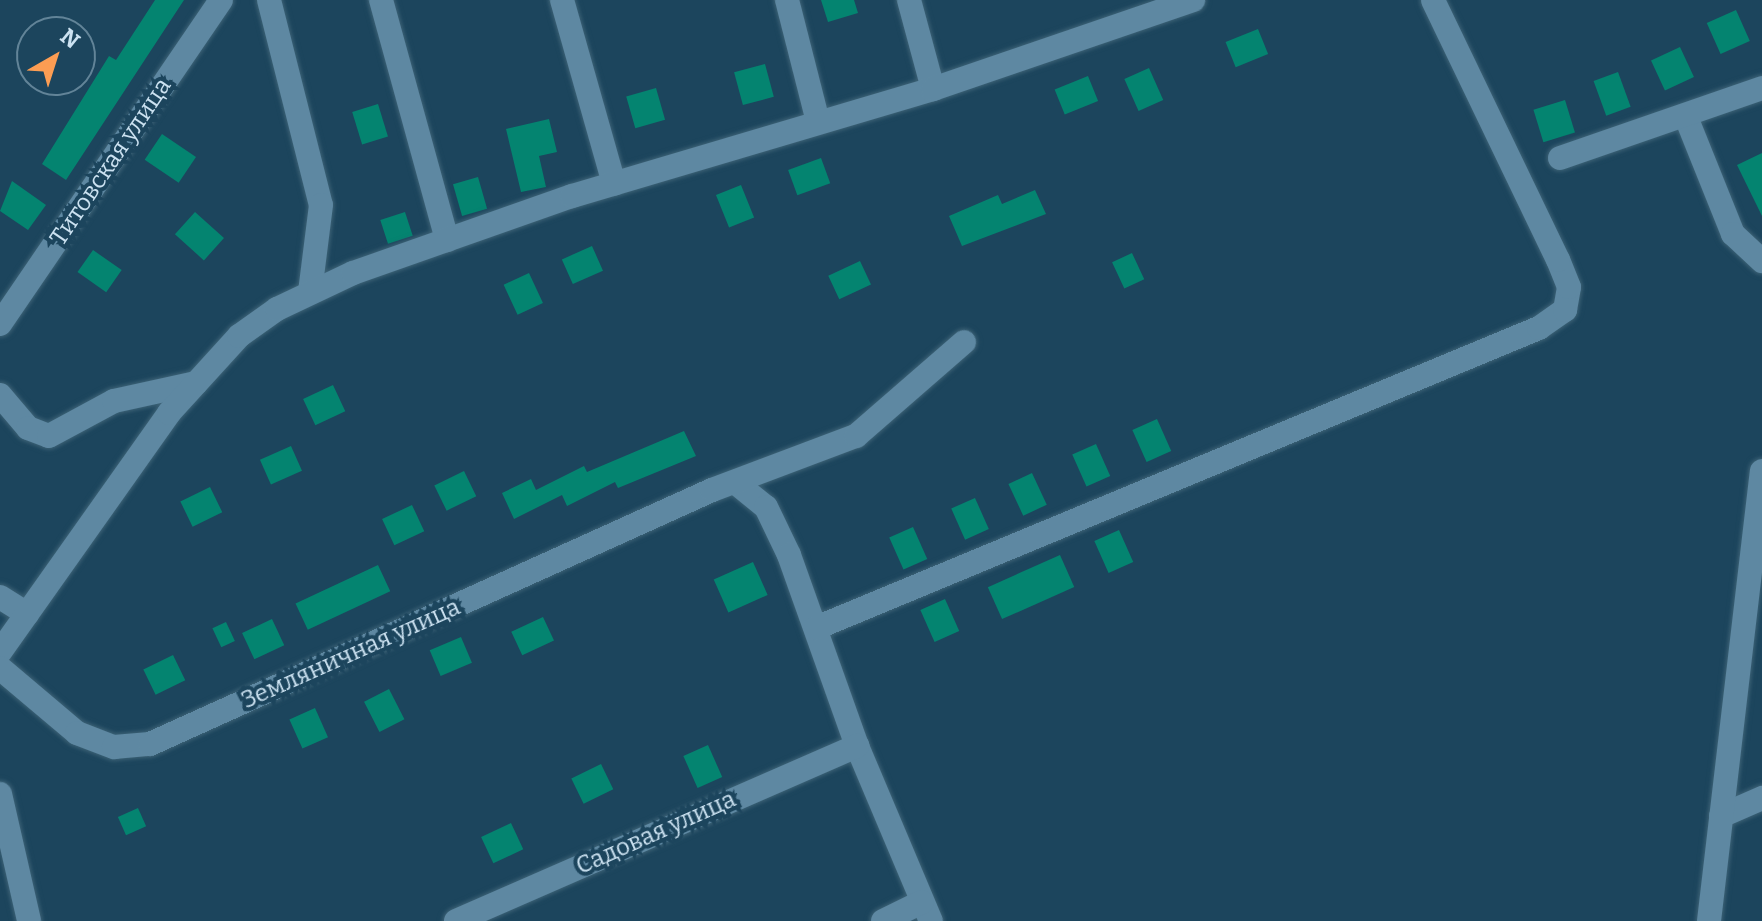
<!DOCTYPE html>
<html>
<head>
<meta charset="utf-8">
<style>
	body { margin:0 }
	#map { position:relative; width:1762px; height:921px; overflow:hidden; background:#1c455d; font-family:Bitter,serif }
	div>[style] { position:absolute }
	.building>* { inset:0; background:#048470; transform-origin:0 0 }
	.roads { filter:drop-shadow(0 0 2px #3d6276) drop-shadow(0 0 2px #3d6276) }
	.minor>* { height:24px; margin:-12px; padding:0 12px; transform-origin:12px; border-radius:12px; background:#5e88a2 }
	span { translate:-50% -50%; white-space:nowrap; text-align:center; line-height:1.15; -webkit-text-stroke:8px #1c455d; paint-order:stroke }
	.street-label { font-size:24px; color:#cce2f1 }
	.north { position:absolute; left:16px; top:16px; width:80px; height:80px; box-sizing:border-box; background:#1c455d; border:2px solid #628498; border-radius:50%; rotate:39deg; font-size:22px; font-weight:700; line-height:32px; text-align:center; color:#cce2f1 }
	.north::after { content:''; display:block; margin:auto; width:28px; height:36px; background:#fc9d53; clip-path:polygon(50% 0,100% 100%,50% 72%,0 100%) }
</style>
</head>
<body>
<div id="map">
	<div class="building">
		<div style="clip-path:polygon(155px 0,184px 0,66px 180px,42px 164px,109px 56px,116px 60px)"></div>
		<div style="clip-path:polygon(821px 0,854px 0,858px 13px,828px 22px)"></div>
		<div style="left:1736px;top:10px;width:34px;height:32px;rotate:66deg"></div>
		<div style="left:1258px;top:29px;width:27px;height:35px;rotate:68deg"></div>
		<div style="left:1680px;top:47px;width:33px;height:32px;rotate:65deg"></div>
		<div style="left:765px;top:64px;width:34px;height:32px;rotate:75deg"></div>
		<div style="left:1149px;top:68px;width:35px;height:27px;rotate:66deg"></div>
		<div style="left:1618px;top:72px;width:37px;height:26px;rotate:70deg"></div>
		<div style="left:1088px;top:76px;width:27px;height:36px;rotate:68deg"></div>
		<div style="left:656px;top:88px;width:33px;height:31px;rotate:74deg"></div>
		<div style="left:1565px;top:100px;width:34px;height:33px;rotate:73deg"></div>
		<div style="left:378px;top:104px;width:34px;height:27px;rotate:73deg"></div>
		<div style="clip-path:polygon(549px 119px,557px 152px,539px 156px,546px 187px,521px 192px,506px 129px)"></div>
		<div style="left:162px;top:134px;width:41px;height:31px;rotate:34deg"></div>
		<div style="clip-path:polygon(1762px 153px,1762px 216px,1737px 165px)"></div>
		<div style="left:821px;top:158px;width:27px;height:35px;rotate:70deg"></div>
		<div style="left:478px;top:177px;width:33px;height:26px;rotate:74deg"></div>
		<div style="clip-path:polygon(12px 181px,46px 205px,28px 230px,0 211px)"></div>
		<div style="left:741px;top:185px;width:35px;height:27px;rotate:68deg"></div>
		<div style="clip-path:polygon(1035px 190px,1046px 214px,962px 246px,949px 216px,998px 195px,1002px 204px)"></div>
		<div style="left:195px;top:212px;width:39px;height:30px;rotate:42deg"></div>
		<div style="left:405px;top:212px;width:25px;height:26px;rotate:72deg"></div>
		<div style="left:592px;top:246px;width:27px;height:33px;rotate:66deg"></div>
		<div style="left:93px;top:250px;width:35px;height:27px;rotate:35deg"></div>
		<div style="left:1132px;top:253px;width:29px;height:22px;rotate:65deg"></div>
		<div style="left:860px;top:261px;width:26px;height:35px;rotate:65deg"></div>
		<div style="left:529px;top:273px;width:33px;height:28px;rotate:65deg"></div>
		<div style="left:333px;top:385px;width:29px;height:33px;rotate:65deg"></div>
		<div style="left:1157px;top:419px;width:35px;height:27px;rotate:66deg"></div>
		<div style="clip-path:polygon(684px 431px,696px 456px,618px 488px,615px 482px,567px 506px,562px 495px,514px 519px,502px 493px,531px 479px,536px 490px,584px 466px,587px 472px)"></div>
		<div style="left:1096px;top:444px;width:35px;height:26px;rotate:66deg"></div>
		<div style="left:291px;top:446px;width:27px;height:34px;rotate:66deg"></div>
		<div style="left:464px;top:471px;width:28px;height:33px;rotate:64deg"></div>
		<div style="left:1032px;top:473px;width:35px;height:26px;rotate:65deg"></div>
		<div style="left:210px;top:487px;width:28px;height:33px;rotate:64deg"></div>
		<div style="left:975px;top:498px;width:34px;height:26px;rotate:66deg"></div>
		<div style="left:412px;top:505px;width:29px;height:33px;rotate:65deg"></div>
		<div style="left:913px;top:527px;width:35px;height:26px;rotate:66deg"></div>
		<div style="left:1119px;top:530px;width:35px;height:27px;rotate:66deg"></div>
		<div style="left:1060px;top:555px;width:35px;height:79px;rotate:66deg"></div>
		<div style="left:753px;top:562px;width:36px;height:43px;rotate:66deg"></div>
		<div style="left:378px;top:565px;width:29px;height:91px;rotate:65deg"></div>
		<div style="left:945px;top:599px;width:35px;height:27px;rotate:66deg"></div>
		<div style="left:543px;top:617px;width:26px;height:35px;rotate:65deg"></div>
		<div style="left:272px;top:619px;width:29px;height:33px;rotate:65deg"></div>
		<div style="left:226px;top:622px;width:21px;height:15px;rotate:65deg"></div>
		<div style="left:461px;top:637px;width:28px;height:34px;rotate:67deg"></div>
		<div style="left:173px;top:655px;width:28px;height:33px;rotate:64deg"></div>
		<div style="left:389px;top:689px;width:34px;height:28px;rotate:63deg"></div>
		<div style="left:315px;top:708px;width:32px;height:28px;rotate:66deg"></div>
		<div style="left:708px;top:745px;width:35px;height:27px;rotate:66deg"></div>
		<div style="left:601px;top:764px;width:28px;height:33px;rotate:64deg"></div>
		<div style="left:138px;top:808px;width:20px;height:22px;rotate:66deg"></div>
		<div style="left:511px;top:823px;width:29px;height:33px;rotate:65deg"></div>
	</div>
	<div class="roads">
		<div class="minor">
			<div style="left:269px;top:0;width:211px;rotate:75.8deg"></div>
			<div style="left:321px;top:205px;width:88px;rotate:97.2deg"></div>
			<div style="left:381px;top:0;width:249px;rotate:74.6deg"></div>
			<div style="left:562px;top:0;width:191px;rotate:74.2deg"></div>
			<div style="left:787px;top:0;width:126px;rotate:75.7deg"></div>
			<div style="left:909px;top:0;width:92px;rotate:74.9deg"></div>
			<div style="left:1686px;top:117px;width:126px;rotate:68.1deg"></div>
			<div style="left:1733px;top:234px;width:40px;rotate:43deg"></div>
			<div style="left:1560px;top:158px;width:214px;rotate:-19.1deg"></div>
			<div style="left:0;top:324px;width:392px;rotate:-55.7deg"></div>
			<div style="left:0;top:395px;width:43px;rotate:49.7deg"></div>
			<div style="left:28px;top:428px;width:22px;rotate:21deg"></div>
			<div style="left:49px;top:436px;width:74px;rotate:-28.3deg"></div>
			<div style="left:114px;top:401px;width:84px;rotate:-12.4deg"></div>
			<div style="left:736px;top:483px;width:38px;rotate:39deg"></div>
			<div style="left:766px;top:507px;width:53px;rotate:64.4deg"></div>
			<div style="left:789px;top:555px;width:203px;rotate:70.4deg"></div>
			<div style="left:857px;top:746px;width:190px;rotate:67.1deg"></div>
			<div style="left:0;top:597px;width:32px;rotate:32deg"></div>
			<div style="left:816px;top:628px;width:783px;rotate:-22.54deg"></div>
			<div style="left:1539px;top:328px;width:32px;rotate:-35deg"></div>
			<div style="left:1565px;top:310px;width:23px;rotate:-80deg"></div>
			<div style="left:1569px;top:287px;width:29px;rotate:-112deg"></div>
			<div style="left:1558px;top:260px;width:288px;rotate:-115.7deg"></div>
			<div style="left:0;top:652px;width:293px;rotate:-54.7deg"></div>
			<div style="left:169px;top:413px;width:104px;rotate:-47.7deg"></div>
			<div style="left:239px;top:336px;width:47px;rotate:-35.4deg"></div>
			<div style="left:277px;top:309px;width:84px;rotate:-25.3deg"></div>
			<div style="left:353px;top:273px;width:232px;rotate:-19.4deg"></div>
			<div style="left:572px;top:196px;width:377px;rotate:-16.5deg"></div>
			<div style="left:933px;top:89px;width:275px;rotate:-18.9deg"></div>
			<div style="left:0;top:668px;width:101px;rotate:40.2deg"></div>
			<div style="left:77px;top:733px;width:40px;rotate:21deg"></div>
			<div style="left:114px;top:747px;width:36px;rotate:-5deg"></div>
			<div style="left:150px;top:744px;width:617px;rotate:-24.32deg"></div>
			<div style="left:712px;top:490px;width:154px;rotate:-20.6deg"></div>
			<div style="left:856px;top:436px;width:143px;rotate:-41deg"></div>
			<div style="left:0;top:794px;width:130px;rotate:77.1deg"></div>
			<div style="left:1721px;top:816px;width:45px;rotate:-23.7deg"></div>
			<div style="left:456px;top:921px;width:438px;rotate:-23.6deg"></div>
			<div style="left:883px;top:921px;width:43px;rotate:-26deg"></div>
			<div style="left:1709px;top:921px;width:453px;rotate:-83.3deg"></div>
		</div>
	</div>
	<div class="street-label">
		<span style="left:111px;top:162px;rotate:-56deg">Титовская улица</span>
		<span style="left:351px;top:654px;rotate:-24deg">Земляничная улица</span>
		<span style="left:656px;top:833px;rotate:-24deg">Садовая улица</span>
	</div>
	<div class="north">N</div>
</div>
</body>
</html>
